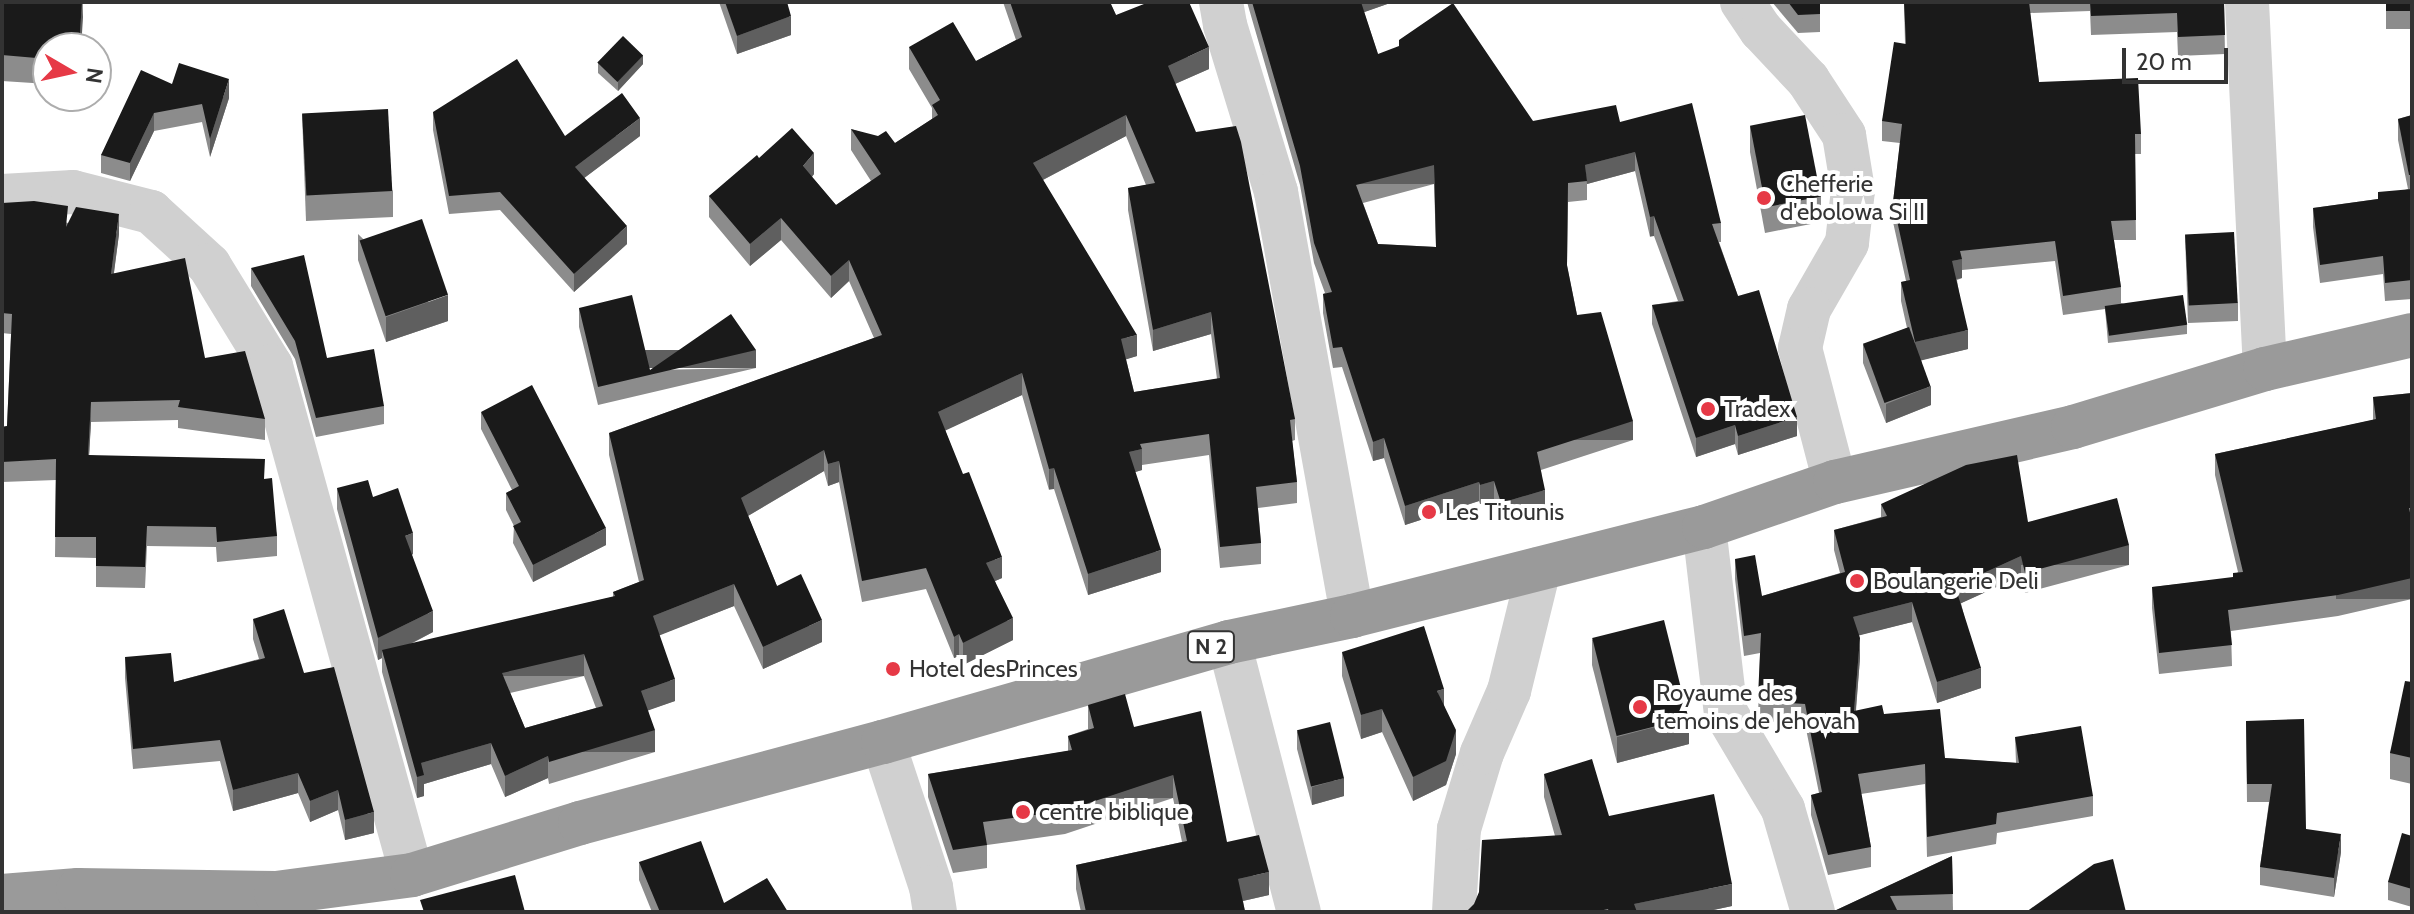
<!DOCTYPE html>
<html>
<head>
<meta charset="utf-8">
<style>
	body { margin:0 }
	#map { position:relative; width:2414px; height:914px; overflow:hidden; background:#fff; font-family:Cabin,sans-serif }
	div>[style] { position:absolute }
	.minor>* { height:44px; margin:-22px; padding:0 22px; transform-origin:22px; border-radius:22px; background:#d0d0d0 }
	.highway>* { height:44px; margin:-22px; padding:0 22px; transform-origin:22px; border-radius:22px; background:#9a9a9a }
	.wall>* { inset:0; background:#8c8c8c; transform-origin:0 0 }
	.shaded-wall>* { inset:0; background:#5f5f5f; transform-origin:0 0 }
	.building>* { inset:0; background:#1a1a1a; transform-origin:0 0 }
	.dots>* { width:22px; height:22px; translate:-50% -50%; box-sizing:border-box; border:4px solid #fff; border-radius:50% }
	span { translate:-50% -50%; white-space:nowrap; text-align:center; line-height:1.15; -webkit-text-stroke:8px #fff; paint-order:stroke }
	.shield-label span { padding:2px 6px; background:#fff; border:2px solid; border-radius:6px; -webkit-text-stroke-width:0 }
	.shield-label { font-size:22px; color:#333; font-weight:700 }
	.poi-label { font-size:24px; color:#333 }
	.left { translate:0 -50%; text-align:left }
	.frame { position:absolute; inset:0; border:4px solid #333; pointer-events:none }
	.north { position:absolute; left:32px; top:32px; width:80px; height:80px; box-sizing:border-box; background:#fff; border:2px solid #adadad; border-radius:50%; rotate:99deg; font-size:22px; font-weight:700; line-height:32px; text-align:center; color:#333 }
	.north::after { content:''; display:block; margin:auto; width:28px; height:36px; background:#e63946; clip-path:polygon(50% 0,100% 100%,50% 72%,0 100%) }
	.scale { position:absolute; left:2122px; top:48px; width:106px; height:36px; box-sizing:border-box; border:4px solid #333; border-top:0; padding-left:10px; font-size:24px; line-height:28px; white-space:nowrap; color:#333; -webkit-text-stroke:6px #fff; paint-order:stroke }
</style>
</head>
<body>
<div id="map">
	<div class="minor">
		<div style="left:1221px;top:2px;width:23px;rotate:80deg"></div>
		<div style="left:1225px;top:25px;width:175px;rotate:73deg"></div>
		<div style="left:1276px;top:192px;width:431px;rotate:79.8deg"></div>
		<div style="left:1742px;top:2px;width:34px;rotate:56deg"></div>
		<div style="left:1761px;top:30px;width:69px;rotate:46.8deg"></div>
		<div style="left:1808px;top:80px;width:66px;rotate:56.8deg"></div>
		<div style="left:1844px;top:135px;width:56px;rotate:80.7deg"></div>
		<div style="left:1853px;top:190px;width:53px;rotate:96.5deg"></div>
		<div style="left:1847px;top:243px;width:76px;rotate:119.9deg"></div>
		<div style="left:1809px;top:309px;width:40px;rotate:103deg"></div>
		<div style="left:1800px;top:348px;width:138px;rotate:75.4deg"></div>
		<div style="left:2247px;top:2px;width:367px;rotate:87.2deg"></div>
		<div style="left:2px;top:196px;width:71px;rotate:-3.2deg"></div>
		<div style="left:73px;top:192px;width:81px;rotate:14.4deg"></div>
		<div style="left:151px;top:212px;width:79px;rotate:42.4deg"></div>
		<div style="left:209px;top:265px;width:119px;rotate:58.5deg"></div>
		<div style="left:271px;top:366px;width:528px;rotate:74.52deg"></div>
		<div style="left:1704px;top:527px;width:187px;rotate:83.3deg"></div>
		<div style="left:1726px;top:713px;width:112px;rotate:59.3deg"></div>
		<div style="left:1783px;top:809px;width:107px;rotate:73.8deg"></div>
		<div style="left:1229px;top:642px;width:279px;rotate:75.5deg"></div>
		<div style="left:883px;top:742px;width:153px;rotate:71.7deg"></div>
		<div style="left:931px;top:887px;width:25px;rotate:81deg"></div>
		<div style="left:1454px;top:912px;width:83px;rotate:-86.6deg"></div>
		<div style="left:1459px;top:829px;width:79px;rotate:-73.2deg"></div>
		<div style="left:1482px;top:753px;width:68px;rotate:-66.5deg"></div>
		<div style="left:1509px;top:691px;width:126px;rotate:-76.2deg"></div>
	</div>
	<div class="highway">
		<div style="left:2px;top:896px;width:76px;rotate:-4.5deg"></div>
		<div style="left:78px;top:890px;width:198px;rotate:0.9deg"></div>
		<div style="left:276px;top:893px;width:137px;rotate:-7.5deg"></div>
		<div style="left:412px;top:875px;width:176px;rotate:-17.2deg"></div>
		<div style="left:580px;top:823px;width:314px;rotate:-15deg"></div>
		<div style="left:883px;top:742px;width:360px;rotate:-16.1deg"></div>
		<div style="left:1229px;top:642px;width:126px;rotate:-11.9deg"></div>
		<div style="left:1352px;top:616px;width:363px;rotate:-14.2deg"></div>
		<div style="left:1704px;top:527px;width:139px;rotate:-19deg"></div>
		<div style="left:1835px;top:482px;width:244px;rotate:-13deg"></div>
		<div style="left:2073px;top:427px;width:201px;rotate:-16.8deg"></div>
		<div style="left:2265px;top:369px;width:151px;rotate:-13deg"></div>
	</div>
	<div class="wall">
		<div style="clip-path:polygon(2px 2px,83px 2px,81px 48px,48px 48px,48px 84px,2px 81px)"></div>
		<div style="clip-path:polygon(719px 2px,787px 2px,791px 35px,737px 54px)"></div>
		<div style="clip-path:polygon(evenodd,1003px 2px,1110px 2px,1116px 15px,1209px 69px,1175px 84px,1295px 419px,1295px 440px,1292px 441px,1297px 482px,1297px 503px,1258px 508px,1261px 543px,1261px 564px,1220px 568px,1209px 455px,1142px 465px,1142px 470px,1135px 472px,1161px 572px,1088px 595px,1054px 489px,1049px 490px,1022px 395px,945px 430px,1002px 578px,995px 581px,1013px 640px,963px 665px,959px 656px,954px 658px,926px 589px,862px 602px,839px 482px,828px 486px,824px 471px,748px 516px,777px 586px,822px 642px,763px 669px,734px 606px,659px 635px,675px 701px,648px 710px,655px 752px,549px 784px,548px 778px,505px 797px,491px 764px,424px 784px,424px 796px,417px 798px,382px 672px,382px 658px,378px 660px,337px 509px,337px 488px,373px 497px,413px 554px,412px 555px,433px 632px,411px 644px,613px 597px,613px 592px,639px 582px,609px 455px,609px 433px,874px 338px,849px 281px,831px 298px,781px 240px,750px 266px,709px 217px,709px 196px,759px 158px,814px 174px,812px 177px,836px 205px,871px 181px,851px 150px,851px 129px,895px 143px,932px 119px,932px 108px,909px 69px,909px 47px,976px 61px,1016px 40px,1003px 2px,1126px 136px,1146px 185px,1128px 188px,1128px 210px,1153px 351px,1211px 334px,1217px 379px,1134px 392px,1126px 359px,1137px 356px,1043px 180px,1126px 136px,1003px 2px,584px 676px,596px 708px,525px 728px,510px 693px,584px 676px)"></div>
		<div style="clip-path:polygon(evenodd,1247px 2px,1393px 2px,1364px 12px,1378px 54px,1533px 121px,1620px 122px,1721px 223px,1721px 242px,1719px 242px,1738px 296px,1797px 436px,1738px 455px,1735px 444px,1696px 457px,1652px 324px,1652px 305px,1678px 301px,1654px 236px,1650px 237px,1635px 171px,1587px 184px,1587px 200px,1568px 202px,1567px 266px,1577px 315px,1633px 440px,1541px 470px,1545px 509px,1501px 523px,1494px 500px,1480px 504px,1479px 501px,1405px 525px,1384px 458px,1373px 461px,1342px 367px,1333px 368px,1323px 313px,1323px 294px,1325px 293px,1314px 263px,1300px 185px,1247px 2px,1434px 184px,1436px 247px,1378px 244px,1363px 203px,1434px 184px)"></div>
		<div style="clip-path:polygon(1772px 2px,1820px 2px,1820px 32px,1798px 33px)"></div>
		<div style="clip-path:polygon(1904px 2px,2224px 2px,2225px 54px,2178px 56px,2177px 32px,2091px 35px,2090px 11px,2030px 13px,2039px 82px,2141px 134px,2141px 154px,2135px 154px,2136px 240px,2114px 240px,2121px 287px,2121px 303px,2187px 325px,2187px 334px,2108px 343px,2105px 309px,2063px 315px,2055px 261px,1962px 270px,1962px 278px,1957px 280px,1968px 349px,1921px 360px,1931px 405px,1886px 423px,1863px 363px,1863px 345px,1907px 328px,1901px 301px,1901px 282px,1906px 281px,1893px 222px,1893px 202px,1900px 143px,1882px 141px,1882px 121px,1905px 44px)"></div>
		<div style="left:2386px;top:2px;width:26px;height:27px"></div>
		<div style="clip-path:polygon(598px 63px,643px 64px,618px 91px,598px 73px)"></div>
		<div style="clip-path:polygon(172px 84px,229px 98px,210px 157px,202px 122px,154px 131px,130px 181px,101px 173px,101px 155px)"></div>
		<div style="clip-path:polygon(433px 112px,565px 136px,640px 136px,584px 178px,627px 244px,574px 292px,500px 210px,449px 214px,433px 130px)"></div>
		<div style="clip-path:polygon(302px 114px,393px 191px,393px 217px,306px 221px)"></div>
		<div style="clip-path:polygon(2412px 115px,2412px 299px,2385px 301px,2383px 274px,2320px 283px,2313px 227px,2313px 208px,2378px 199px,2408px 189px,2398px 140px,2398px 119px)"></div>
		<div style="clip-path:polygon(1750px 126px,1821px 196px,1821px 222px,1765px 233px,1750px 152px)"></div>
		<div style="clip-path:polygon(2px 203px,68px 223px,119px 234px,114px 273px,205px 358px,265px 419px,265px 440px,178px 428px,178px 420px,91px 422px,89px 455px,265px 479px,277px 536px,277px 556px,217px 562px,216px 547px,147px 546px,145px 588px,96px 587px,96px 558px,55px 557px,56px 480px,2px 482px,2px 427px,7px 426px,11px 334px,2px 333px)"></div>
		<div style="clip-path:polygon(358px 234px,448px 321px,386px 342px,358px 260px)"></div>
		<div style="clip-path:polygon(2185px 235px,2238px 303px,2238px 321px,2188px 323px)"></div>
		<div style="clip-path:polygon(251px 268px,327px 358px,384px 406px,384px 424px,316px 437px,295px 359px,251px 286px)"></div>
		<div style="clip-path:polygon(579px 308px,650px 370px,756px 368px,598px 405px,579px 327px)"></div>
		<div style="clip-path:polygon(2412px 393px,2412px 599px,2338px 616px,2231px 631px,2232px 666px,2159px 674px,2152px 608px,2152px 587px,2233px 578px,2238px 572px,2215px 475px,2215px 454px,2373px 420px,2373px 397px)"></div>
		<div style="clip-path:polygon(481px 412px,606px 545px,533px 582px,513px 543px,514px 526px,506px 510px,506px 493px,512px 490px,481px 429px)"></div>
		<div style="clip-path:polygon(1881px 504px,2028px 522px,2129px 565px,2025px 593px,2021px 576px,1961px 603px,1981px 688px,1937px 703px,1912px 622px,1859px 635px,1860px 658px,1856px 711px,1884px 714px,1945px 758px,2016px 763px,2015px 737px,2093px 796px,2093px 816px,1997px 833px,1996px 844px,1927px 857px,1925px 784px,1861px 794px,1871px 847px,1871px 867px,1828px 875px,1811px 815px,1811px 795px,1819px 793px,1805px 724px,1760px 721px,1758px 717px,1760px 653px,1744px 656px,1735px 579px,1735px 559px,1762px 596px,1840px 573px,1834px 550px,1834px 530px,1881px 517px)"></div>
		<div style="clip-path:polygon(253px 619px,304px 673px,374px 833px,345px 840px,338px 810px,310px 822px,298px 793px,233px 811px,220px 761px,133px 769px,125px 678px,125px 657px,174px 682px,259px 659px,253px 639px)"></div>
		<div style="clip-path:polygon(1592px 639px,1689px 744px,1617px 763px,1592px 665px)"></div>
		<div style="clip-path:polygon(1342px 652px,1444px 705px,1456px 754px,1446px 785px,1413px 801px,1382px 732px,1361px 739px,1342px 676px)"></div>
		<div style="clip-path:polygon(2412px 682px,2412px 784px,2390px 779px,2390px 753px)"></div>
		<div style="clip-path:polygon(1088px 705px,1134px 727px,1269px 895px,1243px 901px,1245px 912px,1081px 912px,1076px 889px,1076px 865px,1182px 842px,1173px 798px,1065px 834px,987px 845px,987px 868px,953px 873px,928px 797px,928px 774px,1068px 751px,1068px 736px,1088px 729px)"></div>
		<div style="clip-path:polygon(2246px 721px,2306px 829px,2341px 852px,2334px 897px,2260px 885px,2260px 867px,2269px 802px,2247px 802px)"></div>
		<div style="clip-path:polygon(1297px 731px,1344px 796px,1312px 805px,1297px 749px)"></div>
		<div style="clip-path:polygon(1544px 774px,1609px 816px,1732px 906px,1704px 912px,1466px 912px,1555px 836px,1544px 797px)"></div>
		<div style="clip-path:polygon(2412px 836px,2412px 907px,2388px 900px,2388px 882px)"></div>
		<div style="clip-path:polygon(1952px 856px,1953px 912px,1832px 912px)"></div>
		<div style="clip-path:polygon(639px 862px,724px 903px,788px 912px,652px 912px,639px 880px)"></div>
	</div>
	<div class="shaded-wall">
		<div style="clip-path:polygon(82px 2px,83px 17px,81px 48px,79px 48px)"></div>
		<div style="clip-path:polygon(1359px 2px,1393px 2px,1359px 14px)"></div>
		<div style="clip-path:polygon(791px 16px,791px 35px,737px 54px,737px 36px)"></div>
		<div style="clip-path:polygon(1209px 47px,1209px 69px,1168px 87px,1168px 66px)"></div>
		<div style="clip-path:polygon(643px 55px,643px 64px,618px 91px,618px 81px)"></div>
		<div style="clip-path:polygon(229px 79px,229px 98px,210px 157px,210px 139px)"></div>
		<div style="clip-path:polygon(154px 113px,154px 131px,130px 181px,130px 163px)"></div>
		<div style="clip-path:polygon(1126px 115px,1126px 136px,1033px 185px,1033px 163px)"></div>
		<div style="clip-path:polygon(640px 118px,640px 136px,575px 185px,575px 167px)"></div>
		<div style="clip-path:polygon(1635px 152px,1635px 171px,1587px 184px,1585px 165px)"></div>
		<div style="clip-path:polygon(814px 153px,814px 174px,803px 188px,803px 166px)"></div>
		<div style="left:1434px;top:165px;width:19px;height:81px;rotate:90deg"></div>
		<div style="clip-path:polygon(119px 214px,119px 234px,111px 294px,111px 274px)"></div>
		<div style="left:1654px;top:216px;width:20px;height:4px;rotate:90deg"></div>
		<div style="clip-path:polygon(781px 218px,781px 240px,750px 266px,750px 244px)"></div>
		<div style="clip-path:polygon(627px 226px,627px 244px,574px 292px,574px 274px)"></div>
		<div style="clip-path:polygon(1962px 259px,1962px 278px,1952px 280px,1952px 261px)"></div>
		<div style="clip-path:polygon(849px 260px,849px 281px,831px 298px,831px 276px)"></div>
		<div style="clip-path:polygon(448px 295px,448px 321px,386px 342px,386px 317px)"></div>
		<div style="clip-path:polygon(1211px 312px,1211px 334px,1153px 351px,1153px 330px)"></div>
		<div style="clip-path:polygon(1968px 330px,1968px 349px,1915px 362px,1915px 342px)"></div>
		<div style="clip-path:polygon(1137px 335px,1137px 356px,1121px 361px,1121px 339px)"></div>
		<div style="left:756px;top:350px;width:18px;height:162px;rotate:90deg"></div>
		<div style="clip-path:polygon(1022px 373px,1022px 395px,938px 434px,938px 412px)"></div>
		<div style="clip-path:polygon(1931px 386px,1931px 405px,1886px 423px,1886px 404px)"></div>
		<div style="clip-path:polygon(91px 402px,91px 422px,88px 475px,88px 455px)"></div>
		<div style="clip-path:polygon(1797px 417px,1797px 436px,1738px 455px,1738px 436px)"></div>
		<div style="left:1633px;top:421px;width:19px;height:101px;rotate:90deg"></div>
		<div style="clip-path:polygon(1735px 425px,1735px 444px,1696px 457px,1696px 438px)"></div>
		<div style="clip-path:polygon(1384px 438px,1384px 458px,1373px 461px,1373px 442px)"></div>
		<div style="clip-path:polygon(1142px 449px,1142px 470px,1129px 474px,1129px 452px)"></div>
		<div style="clip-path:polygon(824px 450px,824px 471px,741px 520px,741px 498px)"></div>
		<div style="clip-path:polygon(839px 461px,839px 482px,828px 486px,828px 464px)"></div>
		<div style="left:1054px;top:468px;width:21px;height:5px;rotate:90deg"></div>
		<div style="clip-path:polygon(1494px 481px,1494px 500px,1480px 504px,1480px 485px)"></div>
		<div style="clip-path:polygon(1479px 482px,1479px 501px,1405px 525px,1405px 506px)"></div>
		<div style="clip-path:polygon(1545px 490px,1545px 509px,1501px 523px,1501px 503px)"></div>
		<div style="clip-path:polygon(606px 528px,606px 545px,533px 582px,533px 565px)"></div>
		<div style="clip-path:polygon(413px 533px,413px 554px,405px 557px,405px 536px)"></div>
		<div style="left:2129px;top:545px;width:20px;height:108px;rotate:90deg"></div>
		<div style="clip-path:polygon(1161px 550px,1161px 572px,1088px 595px,1088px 574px)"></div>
		<div style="clip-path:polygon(2021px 556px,2021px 576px,1955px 606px,1955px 586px)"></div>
		<div style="clip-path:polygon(1002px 557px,1002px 578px,986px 585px,986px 563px)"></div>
		<div style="left:2412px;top:578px;width:21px;height:76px;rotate:90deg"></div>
		<div style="clip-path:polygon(734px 584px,734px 606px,653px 638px,653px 616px)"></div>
		<div style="clip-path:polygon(1912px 602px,1912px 622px,1853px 637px,1853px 617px)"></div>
		<div style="clip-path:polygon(433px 611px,433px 632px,384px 657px,382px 650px,382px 658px,378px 660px,378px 638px)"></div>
		<div style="clip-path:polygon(1013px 618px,1013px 640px,963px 665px,963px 643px)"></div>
		<div style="clip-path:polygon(822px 620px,822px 642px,763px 669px,763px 647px)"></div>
		<div style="clip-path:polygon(959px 634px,959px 656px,954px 658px,954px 637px)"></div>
		<div style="clip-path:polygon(1860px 638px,1860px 658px,1854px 731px,1854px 711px)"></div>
		<div style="left:584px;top:654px;width:22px;height:84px;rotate:90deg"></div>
		<div style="clip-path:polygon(1981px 668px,1981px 688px,1937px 703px,1937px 682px)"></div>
		<div style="clip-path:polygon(675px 679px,675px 701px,641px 713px,641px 691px)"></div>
		<div style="clip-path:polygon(1444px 689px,1444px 713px,1437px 691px)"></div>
		<div style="clip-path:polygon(1382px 709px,1382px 732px,1361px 739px,1361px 715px)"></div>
		<div style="clip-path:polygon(1689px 718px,1689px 744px,1617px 763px,1617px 737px)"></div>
		<div style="left:655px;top:730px;width:22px;height:111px;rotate:90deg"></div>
		<div style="clip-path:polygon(1456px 730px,1456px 754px,1446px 785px,1413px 801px,1413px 777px)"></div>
		<div style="clip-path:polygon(491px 743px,491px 764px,424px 784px,424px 796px,417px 798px,417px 777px,421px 763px)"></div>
		<div style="clip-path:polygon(548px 756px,548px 778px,505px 797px,505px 776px)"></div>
		<div style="clip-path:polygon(298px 773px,298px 793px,233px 811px,233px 790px)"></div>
		<div style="left:1173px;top:775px;width:23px;height:114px;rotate:90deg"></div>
		<div style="clip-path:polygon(1344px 778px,1344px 796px,1312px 805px,1312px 787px)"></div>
		<div style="clip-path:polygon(338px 790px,338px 810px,310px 822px,310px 801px)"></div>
		<div style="clip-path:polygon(374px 812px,374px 833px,345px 840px,345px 820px)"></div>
		<div style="clip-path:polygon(2341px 834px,2341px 852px,2334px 897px,2334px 878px)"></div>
		<div style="clip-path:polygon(1269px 872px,1269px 895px,1238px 902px,1238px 879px)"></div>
		<div style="clip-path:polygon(1732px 884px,1732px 906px,1704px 912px,1634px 912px,1634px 904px)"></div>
	</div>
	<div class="building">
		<div style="clip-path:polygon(2px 2px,82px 2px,79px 48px,48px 48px,48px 59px,2px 55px)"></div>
		<div style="clip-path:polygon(725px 2px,787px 2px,791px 16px,737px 36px)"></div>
		<div style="clip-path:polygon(evenodd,1010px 2px,1110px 2px,1116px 15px,1149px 2px,1189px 2px,1209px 47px,1168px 66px,1196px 132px,1236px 126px,1241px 142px,1295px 419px,1290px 420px,1297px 482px,1256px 487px,1261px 543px,1220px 547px,1209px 434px,1140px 444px,1142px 449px,1129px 452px,1161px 550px,1088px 574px,1054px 468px,1049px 469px,1022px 373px,938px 412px,963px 474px,969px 472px,1002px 557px,986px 563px,1013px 618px,963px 643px,959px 634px,954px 637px,926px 568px,862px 581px,839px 461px,828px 464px,824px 450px,741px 498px,777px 586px,801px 574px,822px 620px,763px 647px,734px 584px,653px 616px,675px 679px,641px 691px,655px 730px,549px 762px,548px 756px,505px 776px,491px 743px,421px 763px,424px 775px,417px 777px,382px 650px,615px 596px,613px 592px,644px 580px,609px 433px,882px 335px,849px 260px,831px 276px,781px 218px,750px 244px,709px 196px,757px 155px,759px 158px,792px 128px,814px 153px,803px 166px,836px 205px,881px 174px,851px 129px,878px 136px,886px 131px,895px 143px,938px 115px,932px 105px,940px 100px,909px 47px,953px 22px,976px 61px,1022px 37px,1010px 2px,1126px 115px,1155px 183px,1128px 188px,1153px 330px,1211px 312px,1220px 378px,1134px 392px,1121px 339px,1137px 335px,1033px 163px,1126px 115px,1010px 2px,584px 654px,603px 706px,525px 728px,502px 673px,584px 654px)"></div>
		<div style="clip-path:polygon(evenodd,1252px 2px,1361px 2px,1378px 54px,1399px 46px,1399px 40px,1453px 3px,1533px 121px,1616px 105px,1620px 122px,1692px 103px,1721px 223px,1712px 224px,1738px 296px,1759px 290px,1797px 417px,1738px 436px,1735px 425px,1696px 438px,1652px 305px,1684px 301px,1654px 216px,1650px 217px,1635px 152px,1585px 165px,1587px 181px,1568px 183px,1567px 265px,1577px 315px,1601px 312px,1633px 421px,1537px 452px,1545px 490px,1501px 503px,1494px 481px,1480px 485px,1479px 482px,1405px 506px,1384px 438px,1373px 442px,1342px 347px,1333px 348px,1323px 294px,1332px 292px,1314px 243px,1300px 166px,1252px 2px,1434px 165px,1436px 247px,1378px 244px,1356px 185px,1434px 165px)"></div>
		<div style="clip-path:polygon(1788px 2px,1820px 2px,1820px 14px,1798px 15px)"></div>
		<div style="clip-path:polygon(1904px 2px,2029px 2px,2039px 82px,2138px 78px,2141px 134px,2135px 134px,2136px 220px,2111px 221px,2121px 287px,2063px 296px,2055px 241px,1960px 251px,1962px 259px,1952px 261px,1968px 330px,1915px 342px,1901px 282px,1910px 280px,1893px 202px,1902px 124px,1882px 121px,1894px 42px,1906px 44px)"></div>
		<div style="clip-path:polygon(2090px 2px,2224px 2px,2225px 35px,2178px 37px,2177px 13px,2091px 16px)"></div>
		<div style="left:2386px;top:2px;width:26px;height:9px"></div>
		<div style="left:623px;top:36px;width:28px;height:37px;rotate:44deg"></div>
		<div style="clip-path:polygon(517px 59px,565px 136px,622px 93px,640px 118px,575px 167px,627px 226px,574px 274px,500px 192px,449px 196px,433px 112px)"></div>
		<div style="clip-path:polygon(179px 63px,229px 79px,210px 139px,202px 104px,154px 113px,130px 163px,101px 155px,141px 70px,172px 84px)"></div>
		<div style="left:388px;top:109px;width:82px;height:86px;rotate:87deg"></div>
		<div style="left:1805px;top:115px;width:83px;height:56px;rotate:79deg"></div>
		<div style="clip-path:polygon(2412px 115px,2412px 175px,2409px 175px,2398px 119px)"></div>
		<div style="clip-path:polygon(2412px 189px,2412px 280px,2385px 283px,2383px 256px,2320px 265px,2313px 208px,2378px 199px,2378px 192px)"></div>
		<div style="clip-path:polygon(34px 201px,68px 206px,66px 227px,76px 207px,119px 214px,111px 274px,185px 258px,205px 358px,245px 351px,265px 419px,178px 407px,180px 400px,91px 402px,88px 455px,265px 459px,264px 479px,272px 478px,277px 536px,217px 542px,216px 527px,147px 526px,145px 567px,96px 566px,96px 537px,55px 537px,56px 459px,2px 462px,2px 427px,7px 426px,12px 314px,2px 313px,2px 203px)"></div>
		<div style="left:422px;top:219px;width:80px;height:66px;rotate:71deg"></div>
		<div style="left:2234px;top:232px;width:71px;height:49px;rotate:87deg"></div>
		<div style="clip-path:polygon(304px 255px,327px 358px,374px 349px,384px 406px,316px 418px,295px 341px,251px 268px)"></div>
		<div style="clip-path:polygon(632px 295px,650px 370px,731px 314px,756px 350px,598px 387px,579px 308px)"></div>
		<div style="left:2183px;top:295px;width:30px;height:79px;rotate:82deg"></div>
		<div style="left:1909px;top:327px;width:63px;height:49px;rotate:70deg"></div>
		<div style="clip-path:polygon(532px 385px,606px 528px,533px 565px,513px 526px,521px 522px,506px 493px,519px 486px,481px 412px)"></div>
		<div style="clip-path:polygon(2412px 393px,2412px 508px,2409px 508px,2412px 522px,2412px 578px,2338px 595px,2228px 610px,2232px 645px,2159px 653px,2152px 587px,2233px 577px,2233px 573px,2243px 572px,2215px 454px,2376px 419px,2373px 397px)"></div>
		<div style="clip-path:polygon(2017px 455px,2028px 522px,2117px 498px,2129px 545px,2025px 573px,2021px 556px,1955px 586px,1981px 668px,1937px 682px,1912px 602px,1853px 617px,1860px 638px,1854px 711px,1882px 705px,1884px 714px,1940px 709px,1945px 758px,2019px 763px,2015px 737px,2081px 726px,2093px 796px,1997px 813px,1996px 824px,1927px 837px,1925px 764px,1858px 774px,1871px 847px,1828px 855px,1811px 795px,1822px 792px,1805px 704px,1760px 701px,1758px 697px,1761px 633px,1744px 636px,1735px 559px,1755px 555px,1762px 596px,1845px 572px,1834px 530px,1887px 516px,1881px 504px,1966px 465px)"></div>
		<div style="clip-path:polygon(368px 480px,373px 497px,398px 488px,413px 533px,405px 536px,433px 611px,378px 638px,337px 488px)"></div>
		<div style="clip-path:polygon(284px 609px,304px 673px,334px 667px,374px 812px,345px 820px,338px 790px,310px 801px,298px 773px,233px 790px,220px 740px,133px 749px,125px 657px,171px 653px,174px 682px,265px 658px,253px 619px)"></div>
		<div style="left:1664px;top:620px;width:101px;height:74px;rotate:76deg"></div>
		<div style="clip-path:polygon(1424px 626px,1444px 689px,1437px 691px,1456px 730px,1446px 761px,1413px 777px,1382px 709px,1361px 715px,1342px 652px)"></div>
		<div style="clip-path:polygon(2405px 681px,2412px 682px,2412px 758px,2390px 753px)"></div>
		<div style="clip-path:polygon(1125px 694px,1134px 727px,1201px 711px,1227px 842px,1259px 835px,1269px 872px,1238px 879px,1245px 911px,1086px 912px,1076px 865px,1187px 841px,1173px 775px,1065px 811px,983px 822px,987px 845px,953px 850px,928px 774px,1072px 750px,1068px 736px,1094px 728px,1088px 705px)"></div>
		<div style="clip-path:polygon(2304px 719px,2306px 829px,2341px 834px,2334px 878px,2260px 867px,2272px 784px,2247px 784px,2246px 721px)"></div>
		<div style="left:1330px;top:722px;width:58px;height:34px;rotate:76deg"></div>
		<div style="clip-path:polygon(1592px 759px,1609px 816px,1714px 794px,1732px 884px,1634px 904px,1637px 912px,1609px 912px,1608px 909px,1595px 912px,1466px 912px,1474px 904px,1479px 892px,1482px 840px,1562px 835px,1544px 774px)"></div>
		<div style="clip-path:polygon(2402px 833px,2412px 836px,2412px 889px,2388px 882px)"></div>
		<div style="clip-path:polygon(701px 841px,724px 903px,767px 878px,788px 912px,660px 912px,639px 862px)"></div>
		<div style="clip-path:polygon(1952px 856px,1953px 894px,1890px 896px,1898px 912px,1832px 912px)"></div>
		<div style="clip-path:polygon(2113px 859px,2126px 912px,2026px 912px,2094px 864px)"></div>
		<div style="clip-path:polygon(515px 875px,525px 912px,424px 912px,420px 900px)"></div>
	</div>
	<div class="dots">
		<div style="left:1764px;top:198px;background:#e63946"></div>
		<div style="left:1708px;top:409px;background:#e63946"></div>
		<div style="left:1429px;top:512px;background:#e63946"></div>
		<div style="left:1857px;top:581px;background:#e63946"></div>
		<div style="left:893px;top:669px;background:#e63946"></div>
		<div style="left:1640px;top:707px;background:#e63946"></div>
		<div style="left:1023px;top:812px;background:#e63946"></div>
	</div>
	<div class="shield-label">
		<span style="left:1211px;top:647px">N 2</span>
	</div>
	<div class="poi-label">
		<span class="left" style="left:1780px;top:198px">Chefferie<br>d'ebolowa Si II</span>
		<span class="left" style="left:1724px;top:409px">Tradex</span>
		<span class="left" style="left:1445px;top:512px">Les Titounis</span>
		<span class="left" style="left:1873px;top:581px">Boulangerie Deli</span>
		<span class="left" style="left:909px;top:669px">Hotel desPrinces</span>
		<span class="left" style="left:1656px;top:707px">Royaume des<br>temoins de Jehovah</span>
		<span class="left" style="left:1039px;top:812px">centre biblique</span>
	</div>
	<div class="frame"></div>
	<div class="north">N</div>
	<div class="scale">20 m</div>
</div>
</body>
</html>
